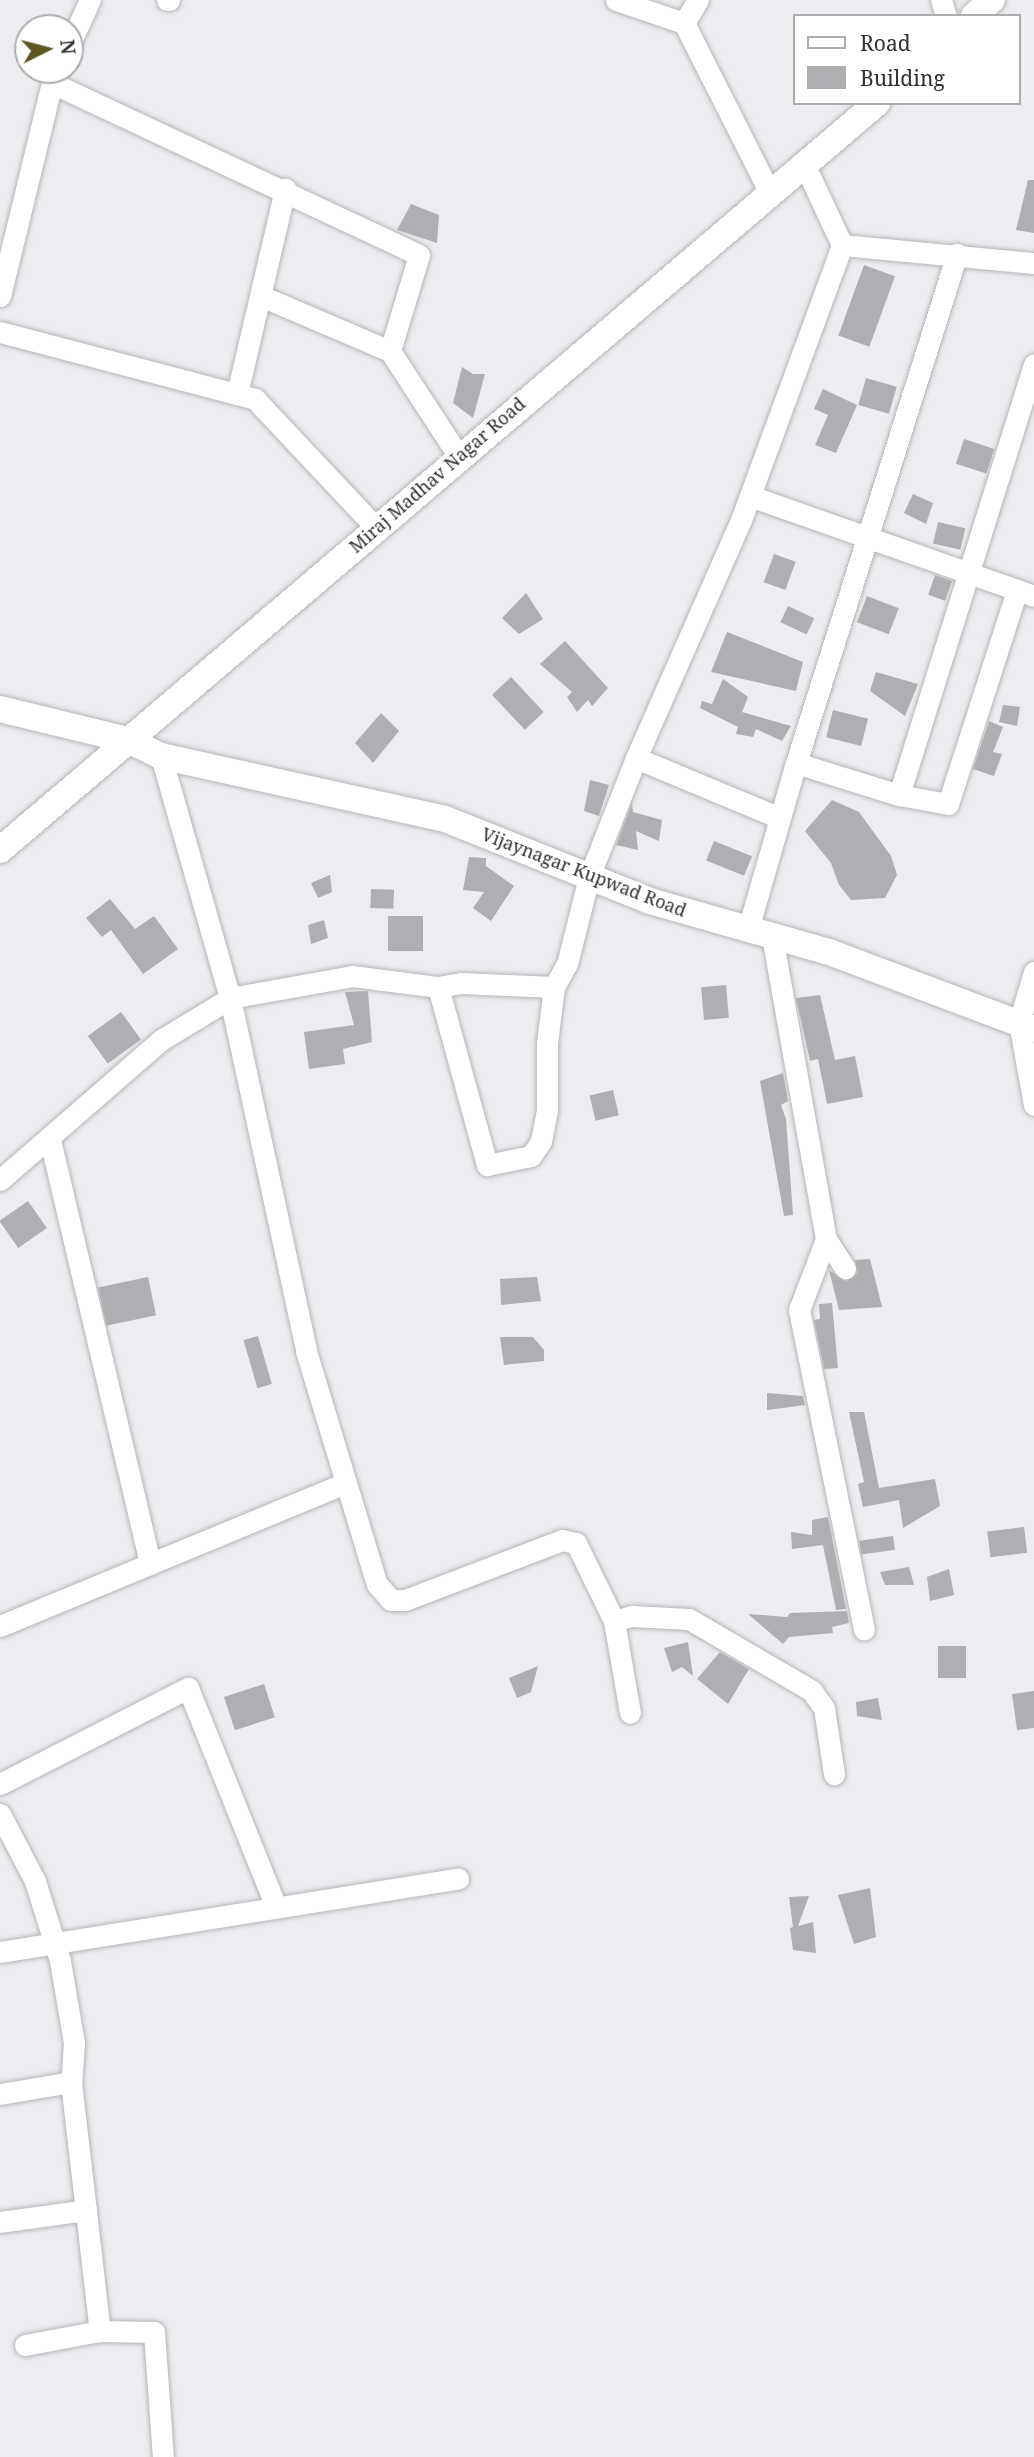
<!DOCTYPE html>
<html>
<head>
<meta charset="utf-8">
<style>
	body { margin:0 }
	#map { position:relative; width:1034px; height:2457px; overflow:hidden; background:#eeecf1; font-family:"Noto Serif",serif }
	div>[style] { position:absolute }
	.building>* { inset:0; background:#b0aeb3; transform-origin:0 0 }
	.roads { filter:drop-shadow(0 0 2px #b6b4b9) drop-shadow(0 0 2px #b6b4b9) }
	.minor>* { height:21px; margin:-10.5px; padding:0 10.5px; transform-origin:10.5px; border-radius:10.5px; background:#fff }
	.tertiary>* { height:26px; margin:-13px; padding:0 13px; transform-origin:13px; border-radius:13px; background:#fff }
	span { translate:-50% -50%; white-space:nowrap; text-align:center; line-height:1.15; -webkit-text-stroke:6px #fff; paint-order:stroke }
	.street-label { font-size:18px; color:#313132 }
	.legend { position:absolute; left:793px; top:14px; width:228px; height:91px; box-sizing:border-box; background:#fff; border:2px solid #adadad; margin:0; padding:9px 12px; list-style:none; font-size:21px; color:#313132 }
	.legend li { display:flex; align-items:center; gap:14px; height:35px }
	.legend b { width:35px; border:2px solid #adadad }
	.north { position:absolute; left:14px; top:14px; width:70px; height:70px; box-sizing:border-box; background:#fff; border:2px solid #adadad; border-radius:50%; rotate:84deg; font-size:19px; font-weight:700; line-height:28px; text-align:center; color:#313132 }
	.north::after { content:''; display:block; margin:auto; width:24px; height:32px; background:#5e5723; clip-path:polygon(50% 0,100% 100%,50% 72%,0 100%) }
</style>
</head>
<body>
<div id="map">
	<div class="building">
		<div style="clip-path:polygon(1028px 180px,1034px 180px,1034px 233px,1016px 230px)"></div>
		<div style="clip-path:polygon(411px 204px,439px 215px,437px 243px,397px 230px)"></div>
		<div style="left:864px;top:265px;width:33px;height:75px;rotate:20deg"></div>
		<div style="clip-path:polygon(462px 367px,473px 374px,485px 374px,473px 418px,453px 403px)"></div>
		<div style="left:866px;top:378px;width:32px;height:28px;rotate:16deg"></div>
		<div style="clip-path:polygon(823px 389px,857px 405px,836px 453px,815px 445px,828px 415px,814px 409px)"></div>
		<div style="left:964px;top:439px;width:32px;height:26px;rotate:18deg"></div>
		<div style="clip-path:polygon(913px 494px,933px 503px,926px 524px,904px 513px)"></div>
		<div style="left:938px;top:522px;width:28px;height:22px;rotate:13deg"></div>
		<div style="left:774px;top:554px;width:23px;height:30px;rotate:20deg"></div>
		<div style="left:935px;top:575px;width:18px;height:21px;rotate:19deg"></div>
		<div style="clip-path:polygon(526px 593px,543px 619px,519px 634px,502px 618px)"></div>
		<div style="left:867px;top:596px;width:34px;height:28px;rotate:21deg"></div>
		<div style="left:788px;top:606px;width:29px;height:18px;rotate:25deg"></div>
		<div style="clip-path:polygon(727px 632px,803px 662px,796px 691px,711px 672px)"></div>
		<div style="clip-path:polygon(565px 641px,608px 688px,592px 706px,588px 700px,577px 712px,567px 697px,572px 692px,540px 664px)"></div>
		<div style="clip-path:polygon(876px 672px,918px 684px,905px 716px,870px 691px)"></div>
		<div style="left:511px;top:677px;width:48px;height:26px;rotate:47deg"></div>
		<div style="clip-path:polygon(723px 679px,748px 697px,742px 712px,791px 726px,782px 741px,756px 729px,753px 737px,736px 734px,738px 727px,700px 708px,702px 701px,712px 704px)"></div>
		<div style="clip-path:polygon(1003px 705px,1020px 707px,1017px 726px,999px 722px)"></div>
		<div style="left:833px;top:710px;width:36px;height:28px;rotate:14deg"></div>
		<div style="clip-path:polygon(381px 713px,399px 731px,373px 763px,355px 743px)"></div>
		<div style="clip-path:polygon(989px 721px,1003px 727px,993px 752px,1002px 754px,994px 776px,973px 769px)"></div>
		<div style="clip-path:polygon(590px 780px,609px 785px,599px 816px,584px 811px)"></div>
		<div style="clip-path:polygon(832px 800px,859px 812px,891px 856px,897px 875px,885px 898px,851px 900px,839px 885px,831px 863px,805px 831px)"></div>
		<div style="clip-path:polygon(632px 803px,633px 812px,662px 820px,659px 841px,636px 831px,638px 850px,616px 845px)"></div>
		<div style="left:714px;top:841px;width:41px;height:21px;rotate:22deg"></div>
		<div style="clip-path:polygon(469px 857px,486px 858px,486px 866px,514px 886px,491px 921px,473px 908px,484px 892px,463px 890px)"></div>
		<div style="clip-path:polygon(330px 875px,332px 892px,318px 898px,311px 883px)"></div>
		<div style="left:371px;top:889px;width:23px;height:19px;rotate:2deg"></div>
		<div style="clip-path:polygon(110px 899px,135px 929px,154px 916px,178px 949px,143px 974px,111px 930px,102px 937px,86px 918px)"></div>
		<div style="left:388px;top:916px;width:35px;height:35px"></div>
		<div style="clip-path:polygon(324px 920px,328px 938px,311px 944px,308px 925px)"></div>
		<div style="left:726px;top:985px;width:33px;height:25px;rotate:85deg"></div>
		<div style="clip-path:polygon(368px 991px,372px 1042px,343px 1049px,345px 1064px,309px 1069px,304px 1032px,354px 1025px,345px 992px)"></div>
		<div style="clip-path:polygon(820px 995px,835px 1060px,855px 1056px,863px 1097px,827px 1104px,818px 1059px,810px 1061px,796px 998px)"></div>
		<div style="left:121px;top:1012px;width:34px;height:41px;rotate:54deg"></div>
		<div style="clip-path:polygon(783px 1073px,788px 1101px,781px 1105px,786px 1119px,793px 1215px,784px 1216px,760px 1081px)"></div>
		<div style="left:613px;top:1090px;width:26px;height:24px;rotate:77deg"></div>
		<div style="left:28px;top:1201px;width:33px;height:35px;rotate:55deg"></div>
		<div style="clip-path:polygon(870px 1259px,882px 1307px,839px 1310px,829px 1270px,846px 1281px,857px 1273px,855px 1260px)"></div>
		<div style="left:148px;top:1277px;width:39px;height:51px;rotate:78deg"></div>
		<div style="clip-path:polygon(537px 1277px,541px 1301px,501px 1305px,500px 1279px)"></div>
		<div style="clip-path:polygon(832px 1303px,838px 1368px,824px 1369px,814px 1320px,820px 1319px,819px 1304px)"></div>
		<div style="left:258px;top:1336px;width:50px;height:15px;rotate:74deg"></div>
		<div style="clip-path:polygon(500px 1337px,533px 1337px,544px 1350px,544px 1361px,504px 1365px)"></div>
		<div style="clip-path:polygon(767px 1393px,803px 1396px,805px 1405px,767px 1410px)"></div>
		<div style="clip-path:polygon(849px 1412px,864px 1412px,879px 1488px,935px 1479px,940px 1506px,903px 1528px,899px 1500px,863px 1507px,858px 1484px,864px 1482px)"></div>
		<div style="clip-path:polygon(828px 1517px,846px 1609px,836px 1610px,823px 1545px,792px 1549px,791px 1532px,812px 1535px,812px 1520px)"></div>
		<div style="left:1024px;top:1527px;width:26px;height:37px;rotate:83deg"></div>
		<div style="left:893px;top:1536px;width:14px;height:34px;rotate:82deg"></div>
		<div style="clip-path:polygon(909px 1567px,914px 1585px,885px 1585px,880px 1572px)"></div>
		<div style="clip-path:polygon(949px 1569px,954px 1595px,930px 1601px,927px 1577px)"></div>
		<div style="clip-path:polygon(847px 1611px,849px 1623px,832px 1627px,833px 1633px,789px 1637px,783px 1644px,748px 1614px,787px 1617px,790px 1613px)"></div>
		<div style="clip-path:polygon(688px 1642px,693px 1676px,682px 1667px,672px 1672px,664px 1648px)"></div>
		<div style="left:966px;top:1646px;width:32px;height:28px;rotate:90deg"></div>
		<div style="clip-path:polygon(720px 1652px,749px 1669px,728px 1704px,697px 1679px)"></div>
		<div style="clip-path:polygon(538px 1666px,531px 1692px,517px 1698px,509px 1678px)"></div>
		<div style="left:264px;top:1684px;width:35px;height:42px;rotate:72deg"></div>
		<div style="clip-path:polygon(1034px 1691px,1034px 1728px,1017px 1730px,1012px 1694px)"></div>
		<div style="clip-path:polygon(878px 1698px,882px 1720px,857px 1716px,856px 1702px)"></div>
		<div style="clip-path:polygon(870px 1888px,876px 1937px,854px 1944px,838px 1895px)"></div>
		<div style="clip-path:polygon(809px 1896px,798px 1926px,813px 1922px,816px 1953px,793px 1950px,790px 1928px,793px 1927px,789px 1897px)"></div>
	</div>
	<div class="roads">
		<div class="minor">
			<div style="left:167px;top:0;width:2px"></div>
			<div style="left:616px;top:0;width:72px;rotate:18.7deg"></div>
			<div style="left:684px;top:23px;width:188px;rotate:63.2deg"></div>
			<div style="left:941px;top:0;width:17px;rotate:73deg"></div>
			<div style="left:684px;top:23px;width:27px;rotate:-59deg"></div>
			<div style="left:70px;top:43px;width:47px;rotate:-65.1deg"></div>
			<div style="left:806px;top:168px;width:85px;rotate:64.9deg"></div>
			<div style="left:842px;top:245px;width:193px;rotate:5.4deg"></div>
			<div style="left:0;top:296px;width:219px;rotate:-76.3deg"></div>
			<div style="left:52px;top:83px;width:405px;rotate:25.1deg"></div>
			<div style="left:419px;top:255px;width:100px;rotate:106.8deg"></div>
			<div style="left:390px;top:351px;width:126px;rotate:56.9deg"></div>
			<div style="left:261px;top:296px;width:140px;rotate:23.1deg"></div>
			<div style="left:0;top:332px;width:264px;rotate:14.7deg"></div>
			<div style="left:255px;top:399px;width:177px;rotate:46.8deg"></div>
			<div style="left:237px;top:394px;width:211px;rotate:-76.8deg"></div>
			<div style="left:750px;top:496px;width:301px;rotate:19.4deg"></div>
			<div style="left:161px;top:756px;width:252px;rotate:74.1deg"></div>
			<div style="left:230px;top:998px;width:361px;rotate:77.8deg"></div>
			<div style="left:306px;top:1351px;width:244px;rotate:73.1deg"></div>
			<div style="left:377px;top:1584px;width:21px;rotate:49deg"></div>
			<div style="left:391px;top:1600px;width:14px"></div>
			<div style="left:405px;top:1600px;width:168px;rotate:-20.9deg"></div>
			<div style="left:562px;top:1540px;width:14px;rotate:12deg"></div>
			<div style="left:576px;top:1543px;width:87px;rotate:64deg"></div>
			<div style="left:614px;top:1621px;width:93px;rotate:80.1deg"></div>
			<div style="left:636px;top:758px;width:156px;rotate:22.6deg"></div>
			<div style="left:796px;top:763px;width:108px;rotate:17.3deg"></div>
			<div style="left:899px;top:795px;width:451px;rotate:-72.6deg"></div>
			<div style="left:899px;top:795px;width:50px;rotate:10.4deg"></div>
			<div style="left:948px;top:804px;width:225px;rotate:-72.1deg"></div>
			<div style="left:748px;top:929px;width:173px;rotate:-73.9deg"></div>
			<div style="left:796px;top:763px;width:534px;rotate:-72.45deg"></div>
			<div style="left:772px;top:936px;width:308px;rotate:79.9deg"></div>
			<div style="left:826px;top:1239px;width:35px;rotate:57deg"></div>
			<div style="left:1034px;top:972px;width:52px;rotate:106.7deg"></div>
			<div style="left:1019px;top:1022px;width:84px;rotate:79.8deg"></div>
			<div style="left:438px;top:987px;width:185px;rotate:74.6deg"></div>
			<div style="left:487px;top:1165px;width:45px;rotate:-11.6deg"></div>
			<div style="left:531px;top:1156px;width:18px;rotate:-56deg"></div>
			<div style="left:541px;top:1141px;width:31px;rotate:-79deg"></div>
			<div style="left:547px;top:1111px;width:68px;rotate:-90deg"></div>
			<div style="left:547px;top:1043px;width:56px;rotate:-82.9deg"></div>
			<div style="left:554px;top:987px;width:26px;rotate:-61deg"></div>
			<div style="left:567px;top:964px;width:90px;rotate:-75.8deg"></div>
			<div style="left:589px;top:877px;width:128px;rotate:-68.4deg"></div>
			<div style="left:636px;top:758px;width:260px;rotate:-66.2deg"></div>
			<div style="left:741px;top:520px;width:293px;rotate:-69.8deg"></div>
			<div style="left:50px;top:1140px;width:436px;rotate:76.7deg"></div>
			<div style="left:0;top:1180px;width:213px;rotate:-41deg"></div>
			<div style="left:161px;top:1040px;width:81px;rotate:-31.3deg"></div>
			<div style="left:230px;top:998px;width:124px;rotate:-10.2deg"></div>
			<div style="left:352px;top:976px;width:87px;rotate:7.3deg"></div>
			<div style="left:438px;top:987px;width:23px;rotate:-10deg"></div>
			<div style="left:461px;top:983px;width:93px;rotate:2.5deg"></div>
			<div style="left:826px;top:1239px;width:76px;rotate:110.8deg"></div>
			<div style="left:799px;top:1310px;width:326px;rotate:78.5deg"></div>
			<div style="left:614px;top:1621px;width:19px;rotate:-16deg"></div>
			<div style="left:632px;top:1616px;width:57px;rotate:3deg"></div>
			<div style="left:689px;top:1619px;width:143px;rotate:30.3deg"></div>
			<div style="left:812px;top:1691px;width:21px;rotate:55deg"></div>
			<div style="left:824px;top:1708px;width:67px;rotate:81.4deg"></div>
			<div style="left:0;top:1626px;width:374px;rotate:-22.5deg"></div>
			<div style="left:0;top:1784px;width:211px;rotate:-27.1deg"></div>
			<div style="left:188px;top:1688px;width:236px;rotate:68.1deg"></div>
			<div style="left:0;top:1814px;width:76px;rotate:62.4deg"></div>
			<div style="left:35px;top:1881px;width:84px;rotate:72.6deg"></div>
			<div style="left:60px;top:1961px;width:83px;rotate:80.3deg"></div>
			<div style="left:74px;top:2043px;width:39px;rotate:94deg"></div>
			<div style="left:71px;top:2082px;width:251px;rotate:83.4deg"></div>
			<div style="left:100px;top:2331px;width:54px;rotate:1.1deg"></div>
			<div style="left:154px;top:2332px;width:125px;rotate:85.9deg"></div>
			<div style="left:0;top:1952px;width:464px;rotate:-9.1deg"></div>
			<div style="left:0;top:2094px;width:72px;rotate:-9.6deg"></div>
			<div style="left:0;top:2222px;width:87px;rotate:-7.9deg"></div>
			<div style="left:25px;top:2345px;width:76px;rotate:-10.6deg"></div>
		</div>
		<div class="tertiary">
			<div style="left:974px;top:16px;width:24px;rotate:-42deg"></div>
			<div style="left:0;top:709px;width:132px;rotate:13.6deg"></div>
			<div style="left:128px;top:740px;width:37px;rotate:26deg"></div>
			<div style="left:161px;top:756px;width:291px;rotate:12.5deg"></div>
			<div style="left:445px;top:819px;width:221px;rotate:21.8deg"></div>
			<div style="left:650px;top:901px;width:186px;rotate:15.9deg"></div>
			<div style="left:829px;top:952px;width:219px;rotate:20.6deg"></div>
			<div style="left:0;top:850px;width:1152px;rotate:-40.42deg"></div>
		</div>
	</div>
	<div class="street-label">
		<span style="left:437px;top:475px;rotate:-41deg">Miraj Madhav Nagar Road</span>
		<span style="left:584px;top:872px;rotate:21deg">Vijaynagar Kupwad Road</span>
	</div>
	<ul class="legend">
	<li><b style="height:9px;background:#fff"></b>Road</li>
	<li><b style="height:19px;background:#b0aeb3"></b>Building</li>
	</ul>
	<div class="north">N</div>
</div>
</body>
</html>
